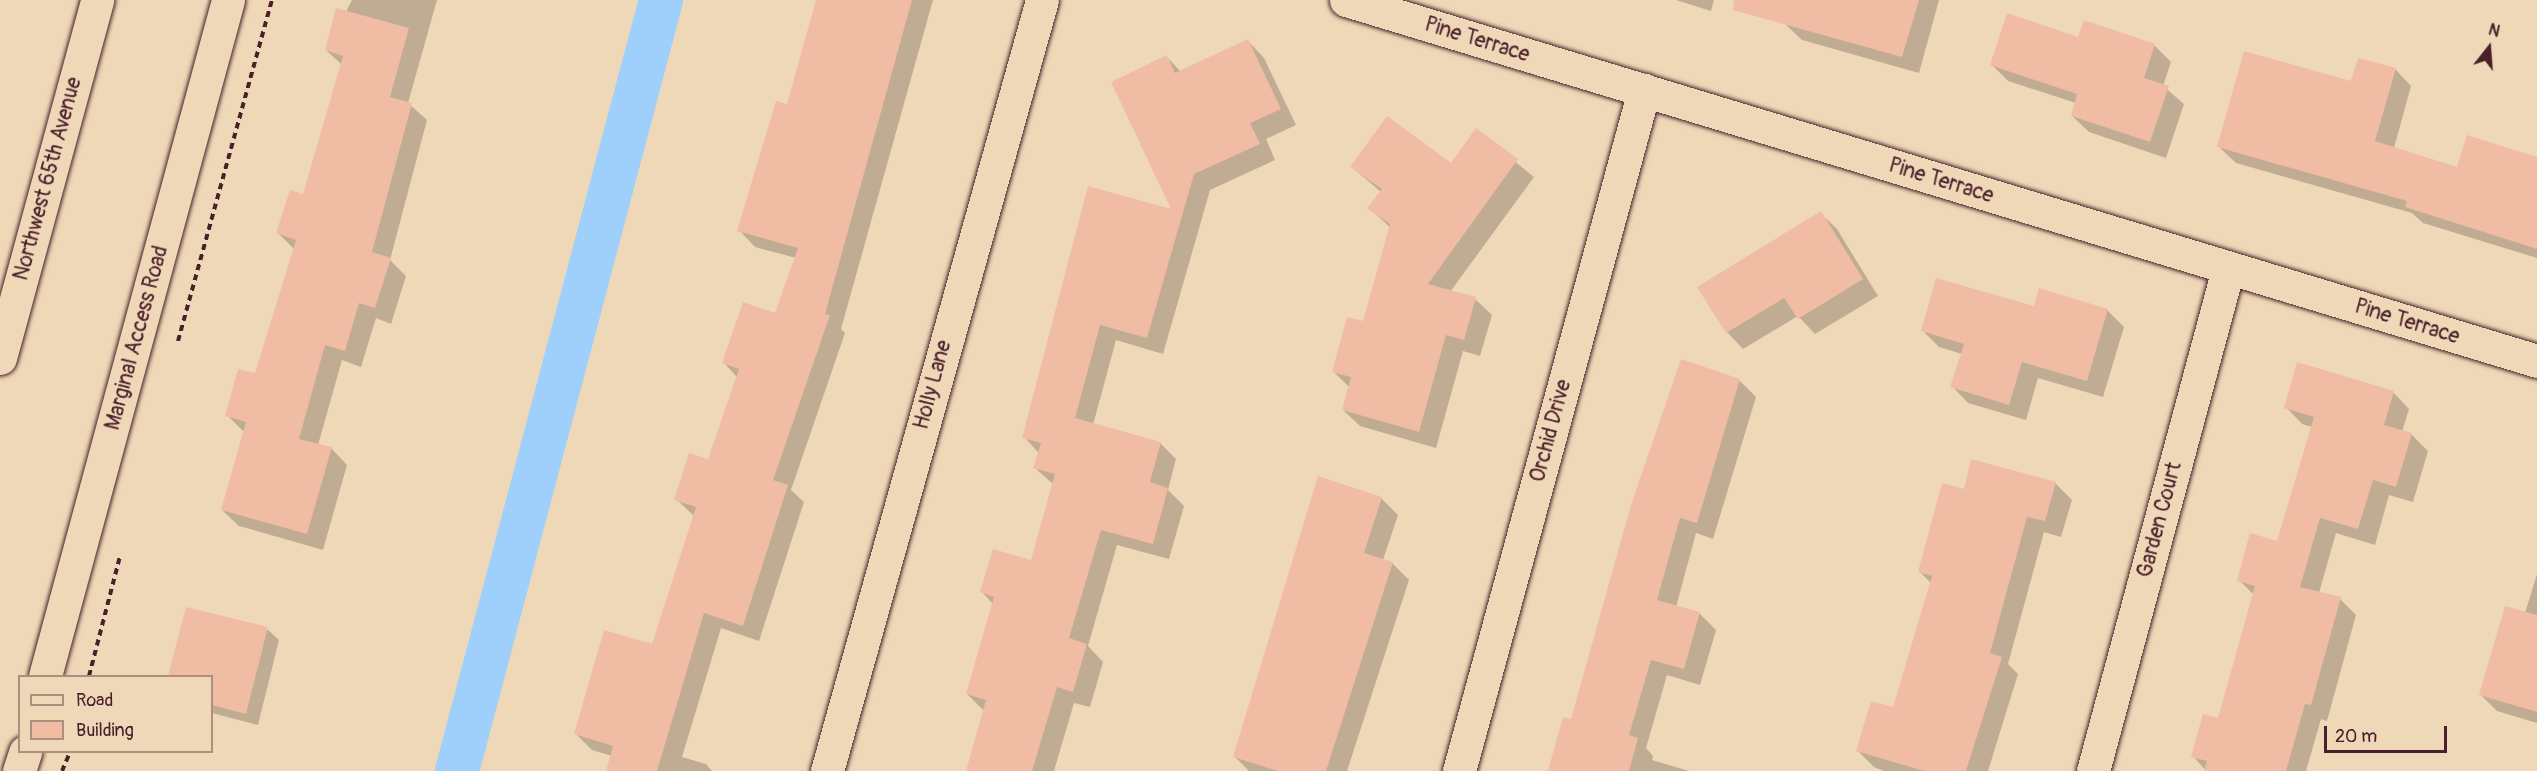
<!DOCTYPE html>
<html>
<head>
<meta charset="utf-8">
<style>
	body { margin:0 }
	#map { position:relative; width:2537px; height:771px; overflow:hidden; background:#efd8b7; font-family:Pangolin,sans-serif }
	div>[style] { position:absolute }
	.shadow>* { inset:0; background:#0003 }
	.canal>* { height:44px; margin:-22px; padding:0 22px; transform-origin:22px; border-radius:22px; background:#9ed0fb }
	.building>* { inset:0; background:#f0bca3 }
	.path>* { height:4px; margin-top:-2px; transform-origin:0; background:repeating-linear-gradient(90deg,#4a1f2b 0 6px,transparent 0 10.5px) }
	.roads { filter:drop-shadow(0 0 2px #4a1f2b) drop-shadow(0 0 2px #4a1f2b) }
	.street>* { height:33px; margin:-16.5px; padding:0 16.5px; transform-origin:16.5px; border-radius:16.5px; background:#efd8b7 }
	.secondary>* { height:33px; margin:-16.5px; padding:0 16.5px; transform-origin:16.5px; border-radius:16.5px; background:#efd8b7 }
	span { translate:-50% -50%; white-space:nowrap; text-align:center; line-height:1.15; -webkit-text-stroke:4.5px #efd8b7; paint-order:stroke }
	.street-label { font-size:21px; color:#4a1f2b }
	.legend { position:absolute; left:18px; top:675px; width:195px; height:78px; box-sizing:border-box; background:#efd8b7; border:2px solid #ad8e7f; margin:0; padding:8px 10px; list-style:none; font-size:18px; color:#4a1f2b }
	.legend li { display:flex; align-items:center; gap:12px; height:30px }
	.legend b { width:30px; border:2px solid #ad8e7f }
	.north { position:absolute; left:2459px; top:18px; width:60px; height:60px; -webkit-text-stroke:4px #efd8b7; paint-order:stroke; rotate:17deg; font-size:16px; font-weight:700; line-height:24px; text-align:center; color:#4a1f2b }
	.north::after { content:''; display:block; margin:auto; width:21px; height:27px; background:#4a1f2b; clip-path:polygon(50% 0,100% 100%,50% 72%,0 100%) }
	.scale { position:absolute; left:2324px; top:726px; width:123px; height:27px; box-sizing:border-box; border:3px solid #4a1f2b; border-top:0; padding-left:8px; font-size:18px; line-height:21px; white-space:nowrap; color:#4a1f2b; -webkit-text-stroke:4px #efd8b7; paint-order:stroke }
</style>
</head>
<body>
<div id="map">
	<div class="shadow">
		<div style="clip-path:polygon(352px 0,437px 0,408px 103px,427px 120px,390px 260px,406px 276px,391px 324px,376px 318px,361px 367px,342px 360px,318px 445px,331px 448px,347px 465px,323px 550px,239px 526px,222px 510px,244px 432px,227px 415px,256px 375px,295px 250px,278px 233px,304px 196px,342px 65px,326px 50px)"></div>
		<div style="clip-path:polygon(817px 0,933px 0,841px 329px,845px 333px,791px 490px,804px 502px,759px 641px,721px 628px,682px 757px,706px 764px,712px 771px,607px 771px,612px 756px,592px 750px,575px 733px,653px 646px,694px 516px,676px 499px,709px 461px,737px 377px,724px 363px,776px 315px,796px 258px,755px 247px,739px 230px,788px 106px)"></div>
		<div style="clip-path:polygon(1676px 0,1714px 0,1711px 11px)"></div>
		<div style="clip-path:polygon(1792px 0,1939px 0,1919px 73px,1802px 40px,1785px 24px)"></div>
		<div style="clip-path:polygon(2079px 39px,2154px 45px,2171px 62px,2163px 86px,2184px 104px,2166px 158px,2089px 132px,2072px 116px,2076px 103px,2008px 81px,1991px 64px)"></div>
		<div style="clip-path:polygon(1248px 41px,1264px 58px,1296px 125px,1266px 139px,1275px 160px,1210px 190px,1163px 354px,1116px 340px,1093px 425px,1160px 443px,1176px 459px,1168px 490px,1184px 506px,1169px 559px,1117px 545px,1088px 646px,1103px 662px,1090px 707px,1074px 703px,1054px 771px,968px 771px,984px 711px,967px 694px,993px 604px,982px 592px,1032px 562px,1054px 485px,1035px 468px,1039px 453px,1024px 437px,1174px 212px,1167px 57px,1181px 72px)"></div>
		<div style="clip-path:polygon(2395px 69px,2411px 86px,2394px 148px,2458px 169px,2537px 159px,2537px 258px,2423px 223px,2412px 213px,2236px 163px,2219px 147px,2352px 82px)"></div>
		<div style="clip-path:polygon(1476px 130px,1534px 177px,1450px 292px,1475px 299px,1492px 315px,1480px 356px,1463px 351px,1436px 448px,1360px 426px,1343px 410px,1349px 387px,1333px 371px,1364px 323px,1391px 228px,1369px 208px,1381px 192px,1352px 167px,1452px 165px)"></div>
		<div style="clip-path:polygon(1820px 213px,1837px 229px,1878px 296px,1815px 334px,1798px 316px,1743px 349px,1727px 332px)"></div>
		<div style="clip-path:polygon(2035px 308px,2107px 310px,2124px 327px,2103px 397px,2038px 378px,2026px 420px,1968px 403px,1952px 386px,1962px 354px,1939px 347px,1922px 330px)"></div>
		<div style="clip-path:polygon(1739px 380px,1756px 397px,1713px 539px,1696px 533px,1676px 607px,1699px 613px,1716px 630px,1700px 685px,1667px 675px,1646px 748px,1653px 756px,1652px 760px,1689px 771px,1550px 771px)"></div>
		<div style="clip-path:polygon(2393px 392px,2409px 409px,2402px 432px,2411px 434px,2428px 451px,2413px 502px,2389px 495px,2375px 545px,2336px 533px,2319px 593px,2340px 599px,2356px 615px,2327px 721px,2321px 719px,2306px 771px,2206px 771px,2193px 756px,2219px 720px,2254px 595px,2239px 580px,2278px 543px,2312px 427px,2302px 424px,2286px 407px)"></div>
		<div style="clip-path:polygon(2055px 483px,2072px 500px,2061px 537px,2044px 532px,2008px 664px,2018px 674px,1988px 771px,1884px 771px,1874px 767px,1858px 751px,1894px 709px,1931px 583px,1919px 571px,1965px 490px)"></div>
		<div style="clip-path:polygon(1381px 498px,1398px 515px,1383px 560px,1392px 563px,1409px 580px,1347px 771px,1249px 771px,1234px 756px)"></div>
		<div style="clip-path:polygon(2537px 574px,2537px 723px,2497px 711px,2481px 695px,2525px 613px)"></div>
		<div style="clip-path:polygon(187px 608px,267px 629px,279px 640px,258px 725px,212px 713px,212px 676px,170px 676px)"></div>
	</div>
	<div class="canal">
		<div style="left:457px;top:771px;width:798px;rotate:-75.18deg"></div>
	</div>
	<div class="building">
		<div style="clip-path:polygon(816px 0,912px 0,825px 314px,830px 315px,773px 480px,788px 485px,743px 626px,704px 613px,657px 771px,606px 771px,613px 746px,574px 734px,604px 630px,652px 644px,696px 507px,674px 500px,689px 453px,708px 459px,739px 369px,722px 363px,743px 302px,775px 313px,798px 248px,737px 231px,776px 101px,787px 104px)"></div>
		<div style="clip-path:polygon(1734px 0,1919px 0,1902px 57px,1733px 10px)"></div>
		<div style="clip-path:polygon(336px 8px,409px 28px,390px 97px,412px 103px,372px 252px,391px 258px,375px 308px,359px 303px,345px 351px,325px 345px,299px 439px,332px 447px,307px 534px,221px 510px,246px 422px,225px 416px,238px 369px,255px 373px,296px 240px,276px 233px,290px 190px,303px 194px,343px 56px,325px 50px)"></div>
		<div style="clip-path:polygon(2007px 13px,2078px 37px,2084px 20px,2155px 44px,2144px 78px,2169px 86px,2150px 142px,2071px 116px,2077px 94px,1990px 65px)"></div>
		<div style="clip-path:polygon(1248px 39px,1281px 109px,1250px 123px,1260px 144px,1194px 174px,1147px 338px,1100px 325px,1075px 418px,1161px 442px,1150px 482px,1168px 488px,1153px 544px,1101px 530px,1069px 638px,1087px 644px,1073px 692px,1057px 687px,1032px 771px,966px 771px,986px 700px,966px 694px,994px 597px,980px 592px,993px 549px,1031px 560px,1055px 474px,1033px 468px,1041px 443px,1022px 438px,1088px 186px,1171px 209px,1111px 82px,1167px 55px,1175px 73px)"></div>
		<div style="clip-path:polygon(2244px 51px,2351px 81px,2358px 58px,2396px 68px,2375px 141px,2457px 167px,2467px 135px,2537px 157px,2537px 249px,2405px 207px,2407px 201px,2217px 147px)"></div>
		<div style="clip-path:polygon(1387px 116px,1451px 163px,1476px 128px,1518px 159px,1428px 284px,1476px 297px,1464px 340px,1446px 335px,1419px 432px,1342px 410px,1351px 377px,1332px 372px,1347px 317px,1363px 321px,1390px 224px,1367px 208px,1382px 189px,1350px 167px)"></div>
		<div style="clip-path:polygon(1821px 211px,1863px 279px,1798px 319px,1784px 298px,1726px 333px,1697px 287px)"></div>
		<div style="clip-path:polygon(1936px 278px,2034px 306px,2039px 288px,2108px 309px,2087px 381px,2022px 362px,2009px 405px,1950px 387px,1964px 344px,1921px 331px)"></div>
		<div style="clip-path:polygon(1681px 359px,1740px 379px,1697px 523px,1680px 518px,1657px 600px,1700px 612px,1684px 669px,1651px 660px,1629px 735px,1638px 738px,1629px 771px,1548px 771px,1563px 717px,1571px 719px,1631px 505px)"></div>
		<div style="clip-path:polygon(2297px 362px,2394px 391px,2384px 425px,2412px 433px,2396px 487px,2373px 480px,2358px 529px,2320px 518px,2300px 587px,2341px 597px,2311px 705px,2305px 704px,2286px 771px,2204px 771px,2207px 761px,2191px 757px,2203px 714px,2218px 718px,2255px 586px,2237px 581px,2250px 533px,2277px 541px,2314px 417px,2284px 408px)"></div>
		<div style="clip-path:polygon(1971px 459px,2056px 482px,2045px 521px,2027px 517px,1990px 653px,2002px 657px,1966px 771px,1924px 771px,1856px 751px,1871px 701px,1893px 707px,1932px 576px,1918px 572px,1942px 483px,1964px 489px)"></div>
		<div style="clip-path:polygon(1318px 476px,1382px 497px,1364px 553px,1393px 562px,1326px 771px,1278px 771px,1233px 757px)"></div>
		<div style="clip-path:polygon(2505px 606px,2537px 615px,2537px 712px,2479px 695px)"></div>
		<div style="clip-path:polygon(186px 607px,268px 627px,246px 714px,212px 705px,212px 676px,168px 676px)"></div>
	</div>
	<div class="path">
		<div style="left:178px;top:341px;width:354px;rotate:-74.6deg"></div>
		<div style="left:89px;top:676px;width:124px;rotate:-75.5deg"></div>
		<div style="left:62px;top:771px;width:21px;rotate:-67deg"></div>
	</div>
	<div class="roads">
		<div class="street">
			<div style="left:1346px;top:0;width:1245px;rotate:16.86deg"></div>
			<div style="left:45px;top:676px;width:700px;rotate:-74.85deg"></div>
			<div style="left:19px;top:771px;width:20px;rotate:-72deg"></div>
			<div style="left:827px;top:771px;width:800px;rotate:-74.42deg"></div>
			<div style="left:1459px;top:771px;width:706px;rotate:-74.8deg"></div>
			<div style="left:2093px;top:771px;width:520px;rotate:-74.95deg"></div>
		</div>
		<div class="secondary">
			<div style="left:0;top:358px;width:371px;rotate:-74.8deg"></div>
		</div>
	</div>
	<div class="street-label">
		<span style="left:1477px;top:40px;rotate:17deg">Pine Terrace</span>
		<span style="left:48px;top:179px;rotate:-75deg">Northwest 65th Avenue</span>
		<span style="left:1941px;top:181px;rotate:17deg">Pine Terrace</span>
		<span style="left:2407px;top:322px;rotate:17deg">Pine Terrace</span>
		<span style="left:137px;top:338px;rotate:-75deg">Marginal Access Road</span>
		<span style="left:933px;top:385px;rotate:-75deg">Holly Lane</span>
		<span style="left:1551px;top:431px;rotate:-75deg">Orchid Drive</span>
		<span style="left:2160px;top:520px;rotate:-75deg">Garden Court</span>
	</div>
	<ul class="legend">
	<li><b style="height:8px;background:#efd8b7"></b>Road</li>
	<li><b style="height:16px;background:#f0bca3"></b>Building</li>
	</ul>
	<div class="north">N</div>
	<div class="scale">20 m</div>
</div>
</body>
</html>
